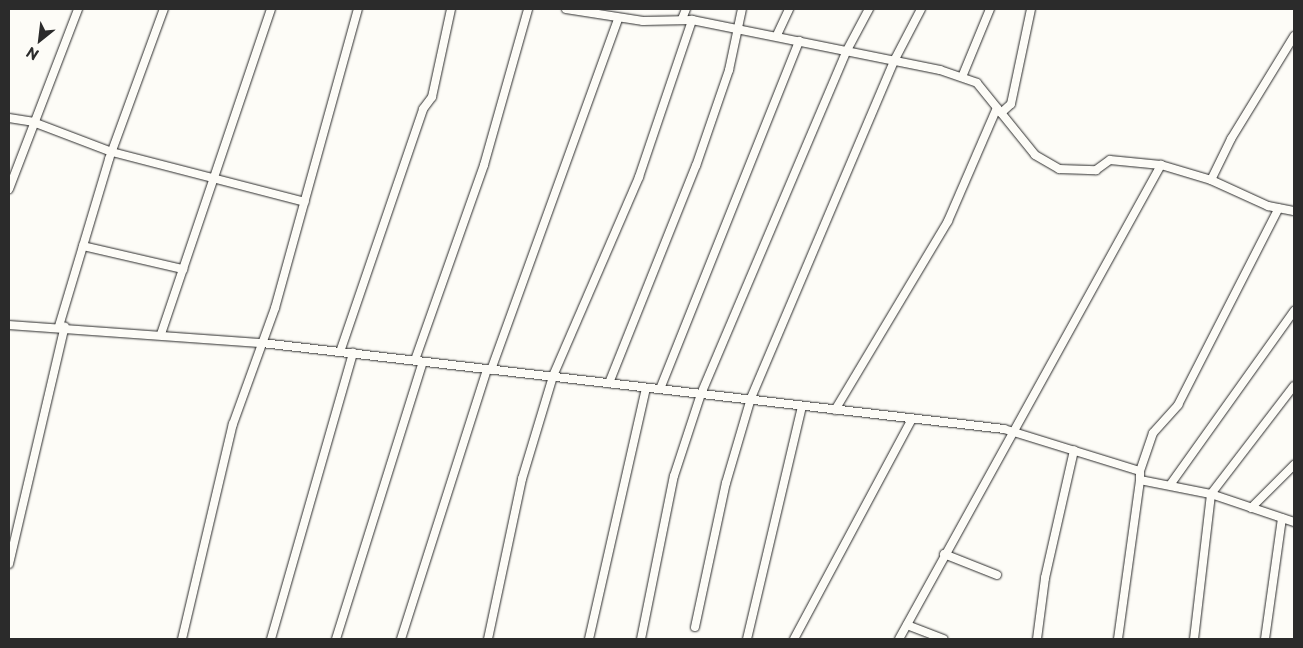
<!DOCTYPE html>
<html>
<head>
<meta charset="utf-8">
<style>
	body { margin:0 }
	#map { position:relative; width:1303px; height:648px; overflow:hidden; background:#fdfcf7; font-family:"Playpen Sans",sans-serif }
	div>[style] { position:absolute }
	.roads { filter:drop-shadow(0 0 1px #2b2b2b) drop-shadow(0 0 1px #2b2b2b) }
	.minor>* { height:8px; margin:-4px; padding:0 4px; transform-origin:4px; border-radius:4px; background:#fdfcf7 }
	span { translate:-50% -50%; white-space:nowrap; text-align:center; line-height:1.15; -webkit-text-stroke:4px #fdfcf7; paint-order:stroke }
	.frame { position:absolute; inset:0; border:10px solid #2b2b2b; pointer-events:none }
	.north { position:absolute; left:15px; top:15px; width:50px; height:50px; -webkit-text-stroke:4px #fdfcf7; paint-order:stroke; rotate:209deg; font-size:14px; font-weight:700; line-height:20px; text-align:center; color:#2b2b2b }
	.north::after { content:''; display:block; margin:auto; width:18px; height:22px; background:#2b2b2b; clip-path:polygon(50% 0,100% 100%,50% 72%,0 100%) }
</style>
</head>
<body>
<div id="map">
	<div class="roads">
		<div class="minor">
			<div style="left:566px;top:9px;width:78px;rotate:8.9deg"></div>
			<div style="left:643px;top:21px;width:49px;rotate:-1.2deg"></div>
			<div style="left:692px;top:20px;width:253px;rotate:11.4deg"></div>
			<div style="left:940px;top:70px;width:39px;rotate:19deg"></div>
			<div style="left:977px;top:83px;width:92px;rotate:51.1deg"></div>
			<div style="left:1035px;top:155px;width:28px;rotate:30deg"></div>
			<div style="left:1059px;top:169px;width:37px;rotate:2deg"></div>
			<div style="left:1096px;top:170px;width:17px;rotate:-36deg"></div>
			<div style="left:1110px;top:160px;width:51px;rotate:5.6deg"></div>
			<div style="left:1161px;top:165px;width:52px;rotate:16.7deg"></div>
			<div style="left:1211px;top:180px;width:63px;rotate:24.5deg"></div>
			<div style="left:1268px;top:206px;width:26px;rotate:11deg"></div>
			<div style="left:682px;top:19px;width:11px;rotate:-68deg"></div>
			<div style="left:777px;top:35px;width:29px;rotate:-65deg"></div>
			<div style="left:962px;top:77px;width:74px;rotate:-67.6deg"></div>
			<div style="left:1001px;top:113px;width:13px;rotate:-42deg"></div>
			<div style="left:1011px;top:104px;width:97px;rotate:-78.1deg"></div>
			<div style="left:9px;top:118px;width:24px;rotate:9deg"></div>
			<div style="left:33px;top:122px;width:85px;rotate:20.8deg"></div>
			<div style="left:112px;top:152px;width:199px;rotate:14.5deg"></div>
			<div style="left:1211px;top:180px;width:46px;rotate:-64deg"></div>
			<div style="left:1231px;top:139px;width:121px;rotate:-58.5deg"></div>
			<div style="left:9px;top:189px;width:193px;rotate:-69deg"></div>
			<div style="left:83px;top:246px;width:103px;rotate:13deg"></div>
			<div style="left:9px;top:325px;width:254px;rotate:4.1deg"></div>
			<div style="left:262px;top:343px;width:747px;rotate:6.61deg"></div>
			<div style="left:1004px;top:429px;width:142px;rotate:17.2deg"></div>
			<div style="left:1140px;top:471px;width:9px;rotate:90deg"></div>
			<div style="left:1140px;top:480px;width:72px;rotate:11.2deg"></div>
			<div style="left:1211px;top:494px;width:88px;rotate:18.6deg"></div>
			<div style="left:59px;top:326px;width:174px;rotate:-73.3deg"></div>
			<div style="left:109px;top:159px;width:160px;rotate:-69.9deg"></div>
			<div style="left:161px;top:334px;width:343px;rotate:-71.3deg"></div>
			<div style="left:340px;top:352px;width:257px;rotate:-71.1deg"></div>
			<div style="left:423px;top:109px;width:15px;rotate:-53deg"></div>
			<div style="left:432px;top:97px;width:90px;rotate:-77.8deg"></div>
			<div style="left:415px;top:360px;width:207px;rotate:-70.5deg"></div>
			<div style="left:484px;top:165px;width:162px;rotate:-74.2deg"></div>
			<div style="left:491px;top:370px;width:373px;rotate:-70.1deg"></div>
			<div style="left:609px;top:383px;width:234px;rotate:-68.2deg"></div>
			<div style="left:696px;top:166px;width:102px;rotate:-71deg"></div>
			<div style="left:729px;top:70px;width:62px;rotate:-78deg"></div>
			<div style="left:660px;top:389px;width:375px;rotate:-68.2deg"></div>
			<div style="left:835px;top:410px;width:220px;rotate:-59.1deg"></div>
			<div style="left:948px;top:221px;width:123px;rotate:-66.6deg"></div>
			<div style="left:1140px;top:471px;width:40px;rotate:-71.1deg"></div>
			<div style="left:1153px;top:433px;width:38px;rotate:-48deg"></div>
			<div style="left:1178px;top:405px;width:221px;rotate:-62.9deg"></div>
			<div style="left:1170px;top:485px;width:214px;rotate:-54.5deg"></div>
			<div style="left:1251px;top:508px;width:61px;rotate:-45deg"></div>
			<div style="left:944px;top:554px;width:57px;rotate:21.6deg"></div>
			<div style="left:9px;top:564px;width:244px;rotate:-76.8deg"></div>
			<div style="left:907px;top:625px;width:39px;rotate:21deg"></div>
			<div style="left:695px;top:627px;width:147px;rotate:-77.9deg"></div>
			<div style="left:726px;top:483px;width:89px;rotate:-73.6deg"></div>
			<div style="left:751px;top:398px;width:368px;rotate:-67deg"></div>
			<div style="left:895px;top:59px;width:56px;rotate:-62.5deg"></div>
			<div style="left:182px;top:639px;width:221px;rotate:-76.7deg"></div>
			<div style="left:233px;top:424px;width:123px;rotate:-70.1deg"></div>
			<div style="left:275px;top:308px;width:310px;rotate:-74.5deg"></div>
			<div style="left:271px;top:639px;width:298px;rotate:-74deg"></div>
			<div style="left:336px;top:639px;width:290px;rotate:-72.6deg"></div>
			<div style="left:401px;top:639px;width:283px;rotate:-72.3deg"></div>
			<div style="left:488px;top:639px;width:164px;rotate:-78deg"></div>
			<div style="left:522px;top:479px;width:108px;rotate:-73.2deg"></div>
			<div style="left:553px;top:376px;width:217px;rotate:-66.6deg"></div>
			<div style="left:639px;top:177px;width:166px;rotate:-71.3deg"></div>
			<div style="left:589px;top:639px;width:257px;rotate:-77.2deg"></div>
			<div style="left:641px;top:639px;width:166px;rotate:-78.6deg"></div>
			<div style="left:674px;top:476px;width:86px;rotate:-71.8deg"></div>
			<div style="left:701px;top:394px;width:371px;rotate:-67deg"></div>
			<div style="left:846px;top:52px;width:49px;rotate:-61.9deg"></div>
			<div style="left:747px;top:639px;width:239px;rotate:-76.7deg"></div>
			<div style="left:794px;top:639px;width:250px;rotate:-61.8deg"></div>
			<div style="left:899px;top:639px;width:542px;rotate:-61.07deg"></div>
			<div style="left:1037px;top:639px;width:62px;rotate:-82.5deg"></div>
			<div style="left:1045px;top:578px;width:131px;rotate:-77.2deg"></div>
			<div style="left:1118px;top:639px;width:161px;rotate:-82.1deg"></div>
			<div style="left:1194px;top:639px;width:146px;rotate:-83.3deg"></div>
			<div style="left:1211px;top:494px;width:136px;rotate:-52.5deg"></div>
			<div style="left:1265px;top:639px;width:122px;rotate:-82deg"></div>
		</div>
	</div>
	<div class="frame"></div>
	<div class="north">N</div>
</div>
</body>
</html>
